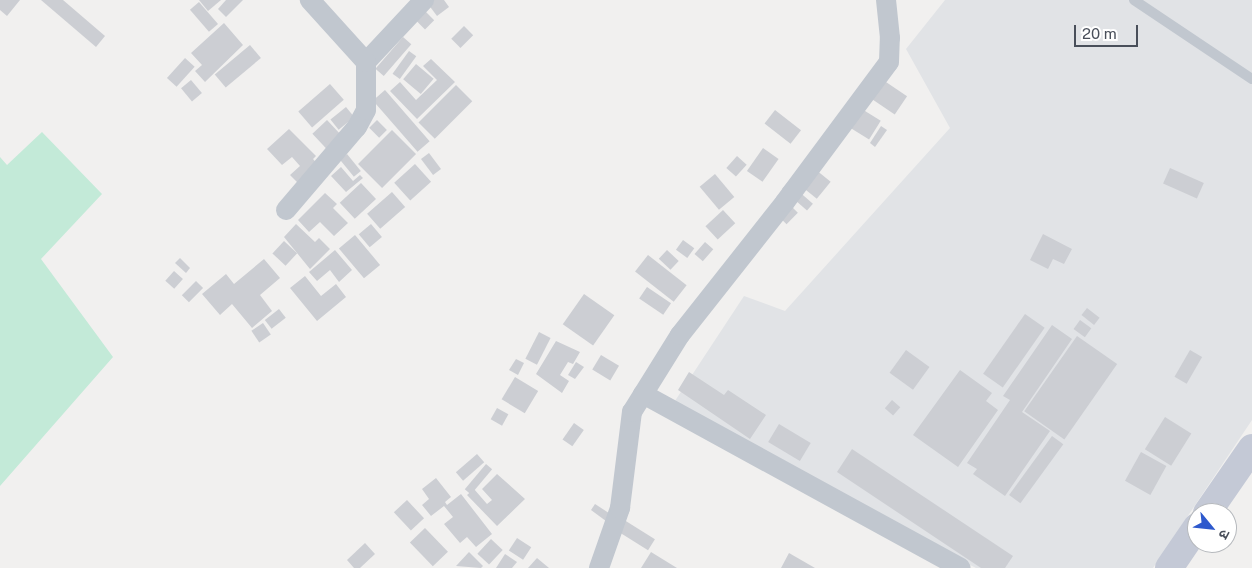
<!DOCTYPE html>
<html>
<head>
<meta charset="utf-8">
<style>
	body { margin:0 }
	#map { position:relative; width:1252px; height:568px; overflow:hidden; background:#f1f0ef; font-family:"Public Sans","Noto Sans Devanagari",sans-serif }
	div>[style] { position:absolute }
	.airport>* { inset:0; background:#e1e3e6 }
	.green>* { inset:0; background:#c3ead8 }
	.building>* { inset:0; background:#ccced3; transform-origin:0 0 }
	.service>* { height:10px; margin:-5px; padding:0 5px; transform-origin:5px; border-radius:5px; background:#c1c7cf }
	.minor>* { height:20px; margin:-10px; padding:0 10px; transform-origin:10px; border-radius:10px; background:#c1c7cf }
	.secondary>* { height:28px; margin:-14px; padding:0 14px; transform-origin:14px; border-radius:14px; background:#c4c9d6 }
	span { translate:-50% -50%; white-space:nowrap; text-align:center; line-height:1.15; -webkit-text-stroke:4px #fff; paint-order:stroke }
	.north { position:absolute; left:1187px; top:503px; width:50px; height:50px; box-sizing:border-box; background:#fff; border:1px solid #b6b9bd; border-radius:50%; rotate:118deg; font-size:14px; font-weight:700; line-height:20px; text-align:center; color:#494f5a }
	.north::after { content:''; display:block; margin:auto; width:18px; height:22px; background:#2e59cd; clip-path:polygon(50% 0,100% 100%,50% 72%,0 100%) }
	.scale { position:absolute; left:1074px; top:25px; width:64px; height:22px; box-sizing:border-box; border:2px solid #494f5a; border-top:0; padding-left:6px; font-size:15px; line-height:18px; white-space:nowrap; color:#494f5a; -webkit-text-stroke:4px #fff; paint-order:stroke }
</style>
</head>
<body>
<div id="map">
	<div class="airport">
		<div style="clip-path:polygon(945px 0,1252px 0,1252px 420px,1153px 568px,976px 568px,669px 410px,744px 296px,785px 311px,950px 128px,906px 49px)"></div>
	</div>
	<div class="green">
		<div style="clip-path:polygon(42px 132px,102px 194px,41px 259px,113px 357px,0 486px,0 157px,7px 165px)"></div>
	</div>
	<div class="building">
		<div style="clip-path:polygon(0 0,20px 0,7px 16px,0 10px)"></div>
		<div style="clip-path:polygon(41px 0,63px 0,105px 36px,96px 47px)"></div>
		<div style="clip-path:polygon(199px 0,221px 0,208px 11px)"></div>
		<div style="clip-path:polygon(226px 0,243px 0,226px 17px,218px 9px)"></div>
		<div style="clip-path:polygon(433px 0,444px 0,449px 7px,437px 16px,428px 4px)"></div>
		<div style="left:199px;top:2px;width:29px;height:12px;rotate:49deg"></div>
		<div style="left:425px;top:11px;width:13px;height:13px;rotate:45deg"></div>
		<div style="clip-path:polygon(224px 23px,243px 45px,205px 82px,195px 71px,202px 65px,191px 53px)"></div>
		<div style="left:464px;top:26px;width:13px;height:18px;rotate:45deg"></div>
		<div style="left:403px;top:37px;width:11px;height:42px;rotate:41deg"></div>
		<div style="left:250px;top:45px;width:17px;height:46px;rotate:50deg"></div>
		<div style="left:409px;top:51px;width:9px;height:28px;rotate:36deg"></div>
		<div style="left:185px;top:58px;width:13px;height:27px;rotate:42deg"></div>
		<div style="clip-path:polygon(431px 59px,455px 82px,417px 119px,390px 91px,400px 82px,416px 100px,437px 80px,423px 66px)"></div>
		<div style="left:416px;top:64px;width:23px;height:20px;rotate:40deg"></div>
		<div style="left:191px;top:80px;width:17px;height:13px;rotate:50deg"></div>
		<div style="left:883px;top:80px;width:29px;height:22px;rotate:34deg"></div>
		<div style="left:330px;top:84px;width:21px;height:42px;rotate:49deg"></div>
		<div style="left:456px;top:85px;width:23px;height:53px;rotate:45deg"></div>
		<div style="left:385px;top:90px;width:68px;height:16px;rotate:49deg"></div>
		<div style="left:857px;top:106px;width:28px;height:22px;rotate:32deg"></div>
		<div style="left:346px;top:107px;width:13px;height:20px;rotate:51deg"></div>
		<div style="left:775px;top:110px;width:33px;height:17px;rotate:38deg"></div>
		<div style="left:327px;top:120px;width:23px;height:20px;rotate:47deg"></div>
		<div style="left:377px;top:120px;width:14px;height:11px;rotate:45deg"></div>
		<div style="clip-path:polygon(881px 126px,887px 130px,875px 147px,870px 143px)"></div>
		<div style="clip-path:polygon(289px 129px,316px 156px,313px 159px,320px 167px,300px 185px,290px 175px,300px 166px,292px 157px,282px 165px,267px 149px)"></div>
		<div style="left:392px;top:130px;width:34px;height:48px;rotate:45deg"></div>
		<div style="left:763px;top:148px;width:19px;height:28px;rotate:35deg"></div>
		<div style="left:429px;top:153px;width:20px;height:10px;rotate:53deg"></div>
		<div style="left:347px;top:154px;width:22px;height:9px;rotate:51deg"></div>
		<div style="left:737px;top:156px;width:13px;height:16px;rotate:42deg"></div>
		<div style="left:805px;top:161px;width:33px;height:22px;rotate:39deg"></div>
		<div style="left:415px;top:164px;width:24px;height:28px;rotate:48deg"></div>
		<div style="clip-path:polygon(341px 167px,353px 181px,360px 175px,363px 178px,346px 192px,331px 176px)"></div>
		<div style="left:1170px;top:168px;width:37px;height:17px;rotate:24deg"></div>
		<div style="left:715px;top:174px;width:30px;height:20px;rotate:50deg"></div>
		<div style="left:788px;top:182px;width:33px;height:9px;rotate:41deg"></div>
		<div style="left:361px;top:183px;width:22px;height:29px;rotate:47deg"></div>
		<div style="left:392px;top:192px;width:20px;height:33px;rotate:49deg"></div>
		<div style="clip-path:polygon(325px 193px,337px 204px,333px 208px,348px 223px,334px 236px,320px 222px,309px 232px,298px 220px)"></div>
		<div style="left:783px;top:198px;width:21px;height:16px;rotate:45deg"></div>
		<div style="left:723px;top:210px;width:18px;height:24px;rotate:47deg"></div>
		<div style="clip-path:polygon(296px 224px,315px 242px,319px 238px,330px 249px,310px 269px,284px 237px)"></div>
		<div style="left:371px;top:224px;width:17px;height:16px;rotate:50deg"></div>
		<div style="clip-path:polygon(1043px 234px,1072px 249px,1064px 264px,1053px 259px,1048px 269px,1030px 260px)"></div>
		<div style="left:355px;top:235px;width:39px;height:21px;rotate:50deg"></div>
		<div style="left:683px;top:240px;width:14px;height:12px;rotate:36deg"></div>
		<div style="left:284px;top:241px;width:18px;height:17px;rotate:43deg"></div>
		<div style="left:705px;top:242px;width:11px;height:16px;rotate:41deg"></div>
		<div style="clip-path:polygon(335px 250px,352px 270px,339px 282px,330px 270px,317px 281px,309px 272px)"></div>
		<div style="left:667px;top:250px;width:16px;height:12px;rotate:43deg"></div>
		<div style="left:648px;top:255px;width:49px;height:21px;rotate:38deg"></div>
		<div style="clip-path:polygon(180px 258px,190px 268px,186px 273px,175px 263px)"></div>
		<div style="clip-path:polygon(264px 259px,280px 278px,260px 295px,272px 311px,252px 328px,232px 304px,220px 315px,202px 294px,226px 274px,234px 284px)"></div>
		<div style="left:174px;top:271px;width:12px;height:13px;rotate:42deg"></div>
		<div style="clip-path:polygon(305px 276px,321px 296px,336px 284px,346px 297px,317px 321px,290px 288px)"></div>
		<div style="left:196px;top:281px;width:10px;height:20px;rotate:45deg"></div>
		<div style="left:647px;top:287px;width:29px;height:14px;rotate:34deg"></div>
		<div style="left:584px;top:294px;width:37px;height:37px;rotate:35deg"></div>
		<div style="left:1087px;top:308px;width:16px;height:9px;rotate:38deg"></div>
		<div style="left:279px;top:309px;width:11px;height:18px;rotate:52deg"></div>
		<div style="left:1025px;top:314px;width:24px;height:73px;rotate:35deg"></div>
		<div style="left:1080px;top:320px;width:14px;height:11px;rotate:36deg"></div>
		<div style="left:263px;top:323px;width:14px;height:14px;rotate:56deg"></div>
		<div style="clip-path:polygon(1052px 325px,1072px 339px,1022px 412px,1050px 431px,1005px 496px,973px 474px,977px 469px,967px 463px,1010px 400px,1003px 396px)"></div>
		<div style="left:539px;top:332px;width:13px;height:30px;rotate:27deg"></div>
		<div style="left:1077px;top:336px;width:49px;height:92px;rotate:35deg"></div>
		<div style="clip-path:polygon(556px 341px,580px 352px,573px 364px,568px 362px,560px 375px,569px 381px,562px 393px,536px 374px)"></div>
		<div style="left:906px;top:350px;width:29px;height:28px;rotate:36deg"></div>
		<div style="left:1190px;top:350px;width:14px;height:31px;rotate:30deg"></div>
		<div style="left:601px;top:355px;width:21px;height:17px;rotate:31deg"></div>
		<div style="clip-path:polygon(516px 359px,524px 363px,518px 375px,509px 370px)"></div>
		<div style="clip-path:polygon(576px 362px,584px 367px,575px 379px,568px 375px)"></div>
		<div style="clip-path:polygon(960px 370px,992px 393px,986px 401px,998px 410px,958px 467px,913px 435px)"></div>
		<div style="clip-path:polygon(689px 372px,724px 395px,728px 390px,766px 415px,750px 439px,678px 390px)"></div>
		<div style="left:515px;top:377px;width:27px;height:26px;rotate:31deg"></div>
		<div style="left:892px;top:400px;width:11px;height:11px;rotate:41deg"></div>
		<div style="left:497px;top:408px;width:13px;height:13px;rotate:29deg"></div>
		<div style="left:1165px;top:417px;width:31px;height:38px;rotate:32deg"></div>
		<div style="left:574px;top:423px;width:12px;height:20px;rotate:35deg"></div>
		<div style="left:779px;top:424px;width:37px;height:21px;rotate:31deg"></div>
		<div style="left:1052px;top:436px;width:14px;height:73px;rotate:36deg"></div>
		<div style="clip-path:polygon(852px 449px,1013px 556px,1005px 568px,981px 568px,837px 472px)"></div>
		<div style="left:1141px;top:452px;width:29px;height:33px;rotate:29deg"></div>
		<div style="left:477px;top:454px;width:11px;height:28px;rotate:49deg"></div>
		<div style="left:486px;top:464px;width:8px;height:33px;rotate:40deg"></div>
		<div style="clip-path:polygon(497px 474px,525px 499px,497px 526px,467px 495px,474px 489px,487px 504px,492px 500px,482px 489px)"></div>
		<div style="clip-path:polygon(436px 478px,451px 497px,445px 502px,447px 505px,461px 494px,492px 534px,476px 547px,467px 537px,460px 543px,444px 524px,453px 517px,444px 506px,431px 516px,422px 505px,429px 499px,422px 489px)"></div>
		<div style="left:407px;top:500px;width:25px;height:18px;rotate:47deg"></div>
		<div style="clip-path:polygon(595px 504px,615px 517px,610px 524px,591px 510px)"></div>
		<div style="left:621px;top:518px;width:40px;height:13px;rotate:32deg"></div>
		<div style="left:425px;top:528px;width:33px;height:21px;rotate:46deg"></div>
		<div style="left:517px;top:538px;width:17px;height:15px;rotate:33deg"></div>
		<div style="left:491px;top:539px;width:16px;height:20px;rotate:43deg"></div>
		<div style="clip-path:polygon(365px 543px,375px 554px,360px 568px,354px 568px,347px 560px)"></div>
		<div style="clip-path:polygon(469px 552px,483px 566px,481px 568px,456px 566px)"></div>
		<div style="clip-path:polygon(651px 552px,677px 568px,641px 568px)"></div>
		<div style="clip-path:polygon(789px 553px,815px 568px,781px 568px)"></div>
		<div style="clip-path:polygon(505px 554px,517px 562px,512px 568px,496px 568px)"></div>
		<div style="clip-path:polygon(537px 558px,549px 568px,528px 568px)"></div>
	</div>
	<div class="service">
		<div style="left:1134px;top:0;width:142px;rotate:33.8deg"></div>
	</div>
	<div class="minor">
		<div style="left:366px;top:62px;width:85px;rotate:-46.9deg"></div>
		<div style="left:286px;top:210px;width:109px;rotate:-49.5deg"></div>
		<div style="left:357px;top:127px;width:19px;rotate:-62deg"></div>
		<div style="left:366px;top:110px;width:48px;rotate:-90deg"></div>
		<div style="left:366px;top:62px;width:84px;rotate:-132.1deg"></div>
		<div style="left:643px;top:394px;width:362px;rotate:28.7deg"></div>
		<div style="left:599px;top:568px;width:64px;rotate:-70.7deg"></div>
		<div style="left:620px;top:508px;width:97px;rotate:-82.9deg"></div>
		<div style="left:632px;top:412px;width:91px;rotate:-58.1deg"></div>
		<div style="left:680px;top:335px;width:169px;rotate:-51.7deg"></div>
		<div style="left:785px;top:202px;width:174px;rotate:-53.4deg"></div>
		<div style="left:889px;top:62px;width:24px;rotate:-88deg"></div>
		<div style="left:890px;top:38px;width:38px;rotate:-96deg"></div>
	</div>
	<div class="secondary">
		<div style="left:1207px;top:513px;width:79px;rotate:-55.3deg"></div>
		<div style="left:1169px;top:568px;width:50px;rotate:-55.7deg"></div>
	</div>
	<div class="north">उ</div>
	<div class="scale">20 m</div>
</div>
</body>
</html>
